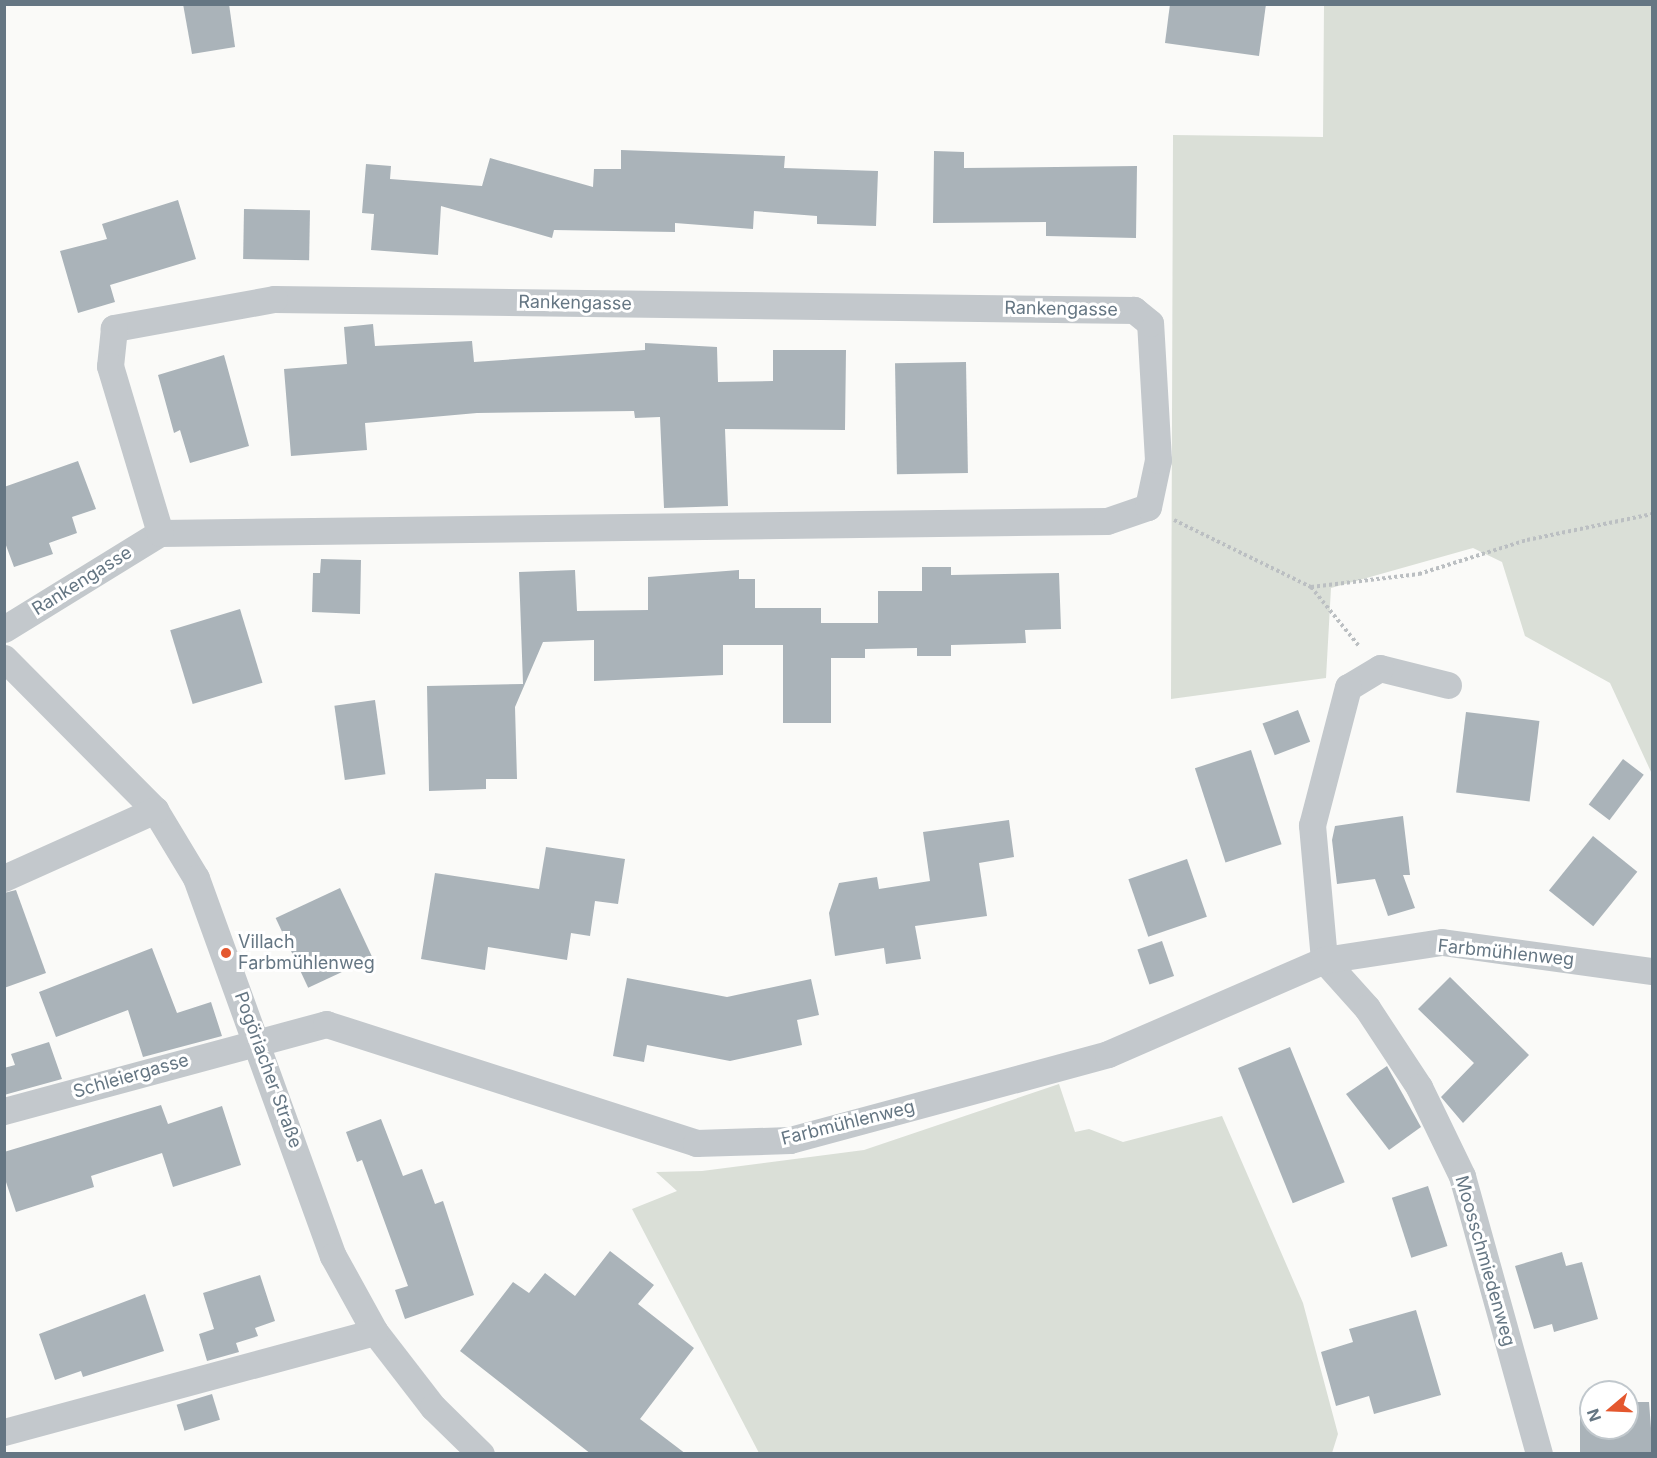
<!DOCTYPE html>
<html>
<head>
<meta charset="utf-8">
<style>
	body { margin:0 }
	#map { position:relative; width:1657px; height:1458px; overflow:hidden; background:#fafaf8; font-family:Inter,sans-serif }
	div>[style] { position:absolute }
	.green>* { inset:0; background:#dadfd7 }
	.building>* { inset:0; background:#aab3b9; transform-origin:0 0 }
	.path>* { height:4px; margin-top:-2px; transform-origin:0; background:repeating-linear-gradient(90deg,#bbbfc2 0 3px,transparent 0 6px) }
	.minor>* { height:27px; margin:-13.5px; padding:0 13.5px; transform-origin:13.5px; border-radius:13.5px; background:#c3c8cc }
	.dots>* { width:16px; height:16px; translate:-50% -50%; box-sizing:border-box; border:3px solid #fff; border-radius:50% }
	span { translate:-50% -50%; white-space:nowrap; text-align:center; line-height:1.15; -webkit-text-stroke:6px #fff; paint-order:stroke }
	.street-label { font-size:18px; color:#657683 }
	.poi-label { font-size:18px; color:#657683 }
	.left { translate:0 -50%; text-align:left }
	.frame { position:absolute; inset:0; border:6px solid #657683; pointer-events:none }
	.north { position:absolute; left:1579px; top:1380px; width:60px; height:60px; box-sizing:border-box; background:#fff; border:2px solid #c1c8cd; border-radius:50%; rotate:251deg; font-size:16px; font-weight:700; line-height:24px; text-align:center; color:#657683 }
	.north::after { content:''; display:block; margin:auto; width:21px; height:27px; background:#e4572e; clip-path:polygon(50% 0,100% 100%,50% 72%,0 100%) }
</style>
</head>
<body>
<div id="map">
	<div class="green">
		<div style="clip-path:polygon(1324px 5px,1652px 5px,1652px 774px,1610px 683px,1525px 636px,1502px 562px,1473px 548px,1331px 588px,1326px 678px,1171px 699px,1173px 135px,1323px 137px)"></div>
		<div style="clip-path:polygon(1059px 1084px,1075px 1132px,1089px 1129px,1123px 1142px,1222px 1116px,1303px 1303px,1338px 1434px,1332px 1453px,759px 1453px,632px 1209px,677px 1191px,656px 1172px,702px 1171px,864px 1150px)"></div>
	</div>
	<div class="building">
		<div style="clip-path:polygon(183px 4px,229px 4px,235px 47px,192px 54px)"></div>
		<div style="clip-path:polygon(1170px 4px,1266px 4px,1259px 56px,1165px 43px)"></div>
		<div style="clip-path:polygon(621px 150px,785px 156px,784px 168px,878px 171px,876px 226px,817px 224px,817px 216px,754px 211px,753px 229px,675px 223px,675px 232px,554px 230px,552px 238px,441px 206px,438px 255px,371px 250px,374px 214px,362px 213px,366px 164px,391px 166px,390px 179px,482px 186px,490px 158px,593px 187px,594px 169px,621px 169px)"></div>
		<div style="clip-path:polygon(934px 151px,964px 152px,964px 168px,1137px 166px,1136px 238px,1046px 236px,1046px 222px,933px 223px)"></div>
		<div style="clip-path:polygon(178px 200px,196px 259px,110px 285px,115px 302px,78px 313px,60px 251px,107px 239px,102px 224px)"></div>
		<div style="left:244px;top:209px;width:66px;height:50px;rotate:1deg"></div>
		<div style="clip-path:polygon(373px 324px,375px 346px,472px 341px,474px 362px,645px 350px,645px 343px,717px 347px,718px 382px,773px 381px,773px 350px,846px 350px,845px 430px,725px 429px,728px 506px,664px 508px,660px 417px,635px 418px,634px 411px,477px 413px,365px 423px,367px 450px,291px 456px,284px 369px,347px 364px,344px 327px)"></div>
		<div style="clip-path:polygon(224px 355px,249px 446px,190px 463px,180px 430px,174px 433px,158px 375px)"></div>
		<div style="left:966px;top:362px;width:111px;height:71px;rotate:89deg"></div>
		<div style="clip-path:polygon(78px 461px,96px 509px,72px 517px,77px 533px,49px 543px,53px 554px,14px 567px,4px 540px,4px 487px)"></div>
		<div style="clip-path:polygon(321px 559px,361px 560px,360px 614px,312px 612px,313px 573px,320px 573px)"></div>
		<div style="clip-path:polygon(922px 567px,951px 567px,951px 575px,1059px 573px,1061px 629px,1025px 630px,1026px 643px,951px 645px,951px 656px,917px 656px,917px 648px,865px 649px,865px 658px,831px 658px,831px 723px,783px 723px,783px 645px,723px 645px,723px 675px,594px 681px,594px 640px,543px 642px,515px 707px,517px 779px,486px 779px,486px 789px,429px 791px,427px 686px,523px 684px,519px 572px,575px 570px,577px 611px,648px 610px,648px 577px,739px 570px,739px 579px,755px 579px,755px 608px,821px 608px,821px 623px,878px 623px,878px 591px,922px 591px)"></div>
		<div style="left:240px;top:609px;width:77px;height:73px;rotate:73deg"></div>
		<div style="left:375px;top:700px;width:75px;height:41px;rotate:82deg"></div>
		<div style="left:1298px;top:710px;width:34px;height:38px;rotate:69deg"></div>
		<div style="left:1466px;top:712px;width:74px;height:81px;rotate:7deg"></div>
		<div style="left:1251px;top:750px;width:99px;height:59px;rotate:72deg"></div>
		<div style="left:1623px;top:759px;width:26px;height:57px;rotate:37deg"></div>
		<div style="clip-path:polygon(1403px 816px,1410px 875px,1403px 875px,1415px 908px,1388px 916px,1375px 879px,1337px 884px,1332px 840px,1335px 826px)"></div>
		<div style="clip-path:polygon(1009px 820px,1014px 857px,979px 863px,987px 916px,915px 926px,921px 959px,886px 964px,884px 948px,835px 956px,829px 913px,839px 883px,877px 877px,879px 889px,930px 881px,923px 832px)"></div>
		<div style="left:1593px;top:836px;width:57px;height:70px;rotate:39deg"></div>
		<div style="clip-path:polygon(546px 847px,625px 859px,618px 904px,595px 901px,590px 936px,571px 933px,567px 960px,488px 947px,485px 970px,421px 959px,435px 873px,539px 889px)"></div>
		<div style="left:1187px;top:859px;width:61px;height:62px;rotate:71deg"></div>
		<div style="left:340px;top:888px;width:77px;height:71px;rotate:65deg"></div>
		<div style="clip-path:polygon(16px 890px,46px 973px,4px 988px,4px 893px)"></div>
		<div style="left:1162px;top:941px;width:37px;height:26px;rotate:71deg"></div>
		<div style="clip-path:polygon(152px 948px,177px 1013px,211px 1002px,222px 1036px,143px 1057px,128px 1010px,56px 1037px,39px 992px)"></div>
		<div style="clip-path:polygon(1450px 977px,1529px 1055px,1463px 1123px,1441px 1097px,1474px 1063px,1418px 1009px)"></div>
		<div style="clip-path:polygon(627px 978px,727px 997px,811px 979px,819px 1015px,797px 1020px,802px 1045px,730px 1061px,647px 1045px,644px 1062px,613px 1056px)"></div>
		<div style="clip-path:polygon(49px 1042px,62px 1079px,4px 1095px,4px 1068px,15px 1065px,11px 1054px)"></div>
		<div style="left:1290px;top:1047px;width:146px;height:56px;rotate:68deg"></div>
		<div style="clip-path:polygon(1387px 1066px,1421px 1127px,1389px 1150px,1346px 1094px)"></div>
		<div style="clip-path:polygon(161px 1105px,168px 1124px,222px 1106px,241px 1165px,173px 1187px,162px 1153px,91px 1176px,94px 1187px,16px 1212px,4px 1176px,4px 1152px)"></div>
		<div style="clip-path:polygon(381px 1119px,403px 1176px,422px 1169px,435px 1204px,443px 1201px,474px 1295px,405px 1319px,395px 1290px,408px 1286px,362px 1160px,357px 1162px,346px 1132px)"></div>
		<div style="left:1428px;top:1186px;width:63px;height:38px;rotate:72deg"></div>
		<div style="clip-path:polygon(610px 1251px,654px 1285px,638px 1304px,694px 1348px,640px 1419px,686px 1454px,591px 1454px,460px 1351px,513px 1282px,529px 1293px,545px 1273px,575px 1296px)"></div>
		<div style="clip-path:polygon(1562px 1252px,1566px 1266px,1582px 1262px,1598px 1319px,1554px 1332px,1552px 1324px,1534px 1329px,1515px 1266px)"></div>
		<div style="clip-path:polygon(260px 1275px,275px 1321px,255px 1328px,258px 1336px,236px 1343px,239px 1352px,207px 1361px,199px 1334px,214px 1329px,203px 1293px)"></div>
		<div style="clip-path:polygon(145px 1294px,164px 1351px,83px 1377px,81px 1371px,55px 1380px,39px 1334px)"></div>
		<div style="clip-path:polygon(1416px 1310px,1441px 1395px,1374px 1414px,1369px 1396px,1336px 1406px,1321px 1352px,1353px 1342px,1349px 1329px)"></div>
		<div style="left:212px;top:1394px;width:27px;height:37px;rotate:73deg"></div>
		<div style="clip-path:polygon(1580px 1402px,1591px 1402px,1591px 1428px,1627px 1428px,1627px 1402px,1649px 1402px,1653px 1454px,1580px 1454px)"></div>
	</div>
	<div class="path">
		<div style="left:1174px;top:520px;width:153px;rotate:26.1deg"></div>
		<div style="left:1311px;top:587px;width:109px;rotate:-6.9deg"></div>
		<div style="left:1419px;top:574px;width:113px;rotate:-17.5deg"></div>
		<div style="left:1527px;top:540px;width:128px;rotate:-11.7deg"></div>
		<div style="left:1311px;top:587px;width:76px;rotate:50.9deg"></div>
	</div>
	<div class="minor">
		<div style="left:4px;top:629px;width:183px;rotate:-31.6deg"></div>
		<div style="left:160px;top:533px;width:947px;rotate:-0.73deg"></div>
		<div style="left:1107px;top:521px;width:43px;rotate:-18.9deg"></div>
		<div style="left:1148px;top:507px;width:48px;rotate:-78deg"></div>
		<div style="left:1158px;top:460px;width:137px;rotate:-93.3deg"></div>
		<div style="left:1150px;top:323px;width:21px;rotate:-141deg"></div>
		<div style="left:1134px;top:310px;width:860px;rotate:-179.27deg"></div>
		<div style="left:274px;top:299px;width:163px;rotate:169.7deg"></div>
		<div style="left:114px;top:328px;width:38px;rotate:96deg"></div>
		<div style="left:110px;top:366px;width:174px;rotate:73.3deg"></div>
		<div style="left:4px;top:658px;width:214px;rotate:45.2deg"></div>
		<div style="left:155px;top:810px;width:79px;rotate:58.9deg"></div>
		<div style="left:196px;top:878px;width:402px;rotate:70.1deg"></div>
		<div style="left:333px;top:1256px;width:87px;rotate:61.1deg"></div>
		<div style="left:375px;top:1332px;width:95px;rotate:52.3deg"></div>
		<div style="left:433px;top:1407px;width:67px;rotate:44.4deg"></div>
		<div style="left:1448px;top:685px;width:70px;rotate:-166deg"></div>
		<div style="left:1380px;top:668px;width:37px;rotate:149deg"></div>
		<div style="left:1348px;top:687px;width:143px;rotate:104.6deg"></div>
		<div style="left:1312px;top:825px;width:136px;rotate:84.9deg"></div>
		<div style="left:1324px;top:960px;width:64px;rotate:48.1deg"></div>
		<div style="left:1367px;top:1008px;width:95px;rotate:56.6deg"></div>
		<div style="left:1419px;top:1087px;width:99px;rotate:64.2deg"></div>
		<div style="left:1462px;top:1176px;width:288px;rotate:74.5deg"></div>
		<div style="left:4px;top:878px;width:166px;rotate:-24.2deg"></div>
		<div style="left:4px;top:1111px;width:334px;rotate:-15.1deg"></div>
		<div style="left:326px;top:1024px;width:389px;rotate:17.8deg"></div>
		<div style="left:696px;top:1143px;width:94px;rotate:-1.8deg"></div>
		<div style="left:790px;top:1140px;width:329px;rotate:-15.1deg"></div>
		<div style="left:1108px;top:1054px;width:236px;rotate:-23.5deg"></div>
		<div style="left:1324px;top:960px;width:119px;rotate:-8.7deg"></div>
		<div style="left:1442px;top:942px;width:212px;rotate:7.9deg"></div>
		<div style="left:4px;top:1432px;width:384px;rotate:-15.1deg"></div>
	</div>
	<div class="dots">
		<div style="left:226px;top:953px;background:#e4572e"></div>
	</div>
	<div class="street-label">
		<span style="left:575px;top:303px;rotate:1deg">Rankengasse</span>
		<span style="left:1061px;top:309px;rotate:1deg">Rankengasse</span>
		<span style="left:82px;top:581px;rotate:-32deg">Rankengasse</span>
		<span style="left:1506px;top:953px;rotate:6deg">Farbmühlenweg</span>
		<span style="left:268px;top:1070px;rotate:70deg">Pogöriacher Straße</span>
		<span style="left:131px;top:1076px;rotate:-16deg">Schleiergasse</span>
		<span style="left:848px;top:1123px;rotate:-14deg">Farbmühlenweg</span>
		<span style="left:1485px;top:1261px;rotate:74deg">Moosschmiedenweg</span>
	</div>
	<div class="poi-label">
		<span class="left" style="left:238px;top:953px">Villach<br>Farbmühlenweg</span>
	</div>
	<div class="frame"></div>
	<div class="north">N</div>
</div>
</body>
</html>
